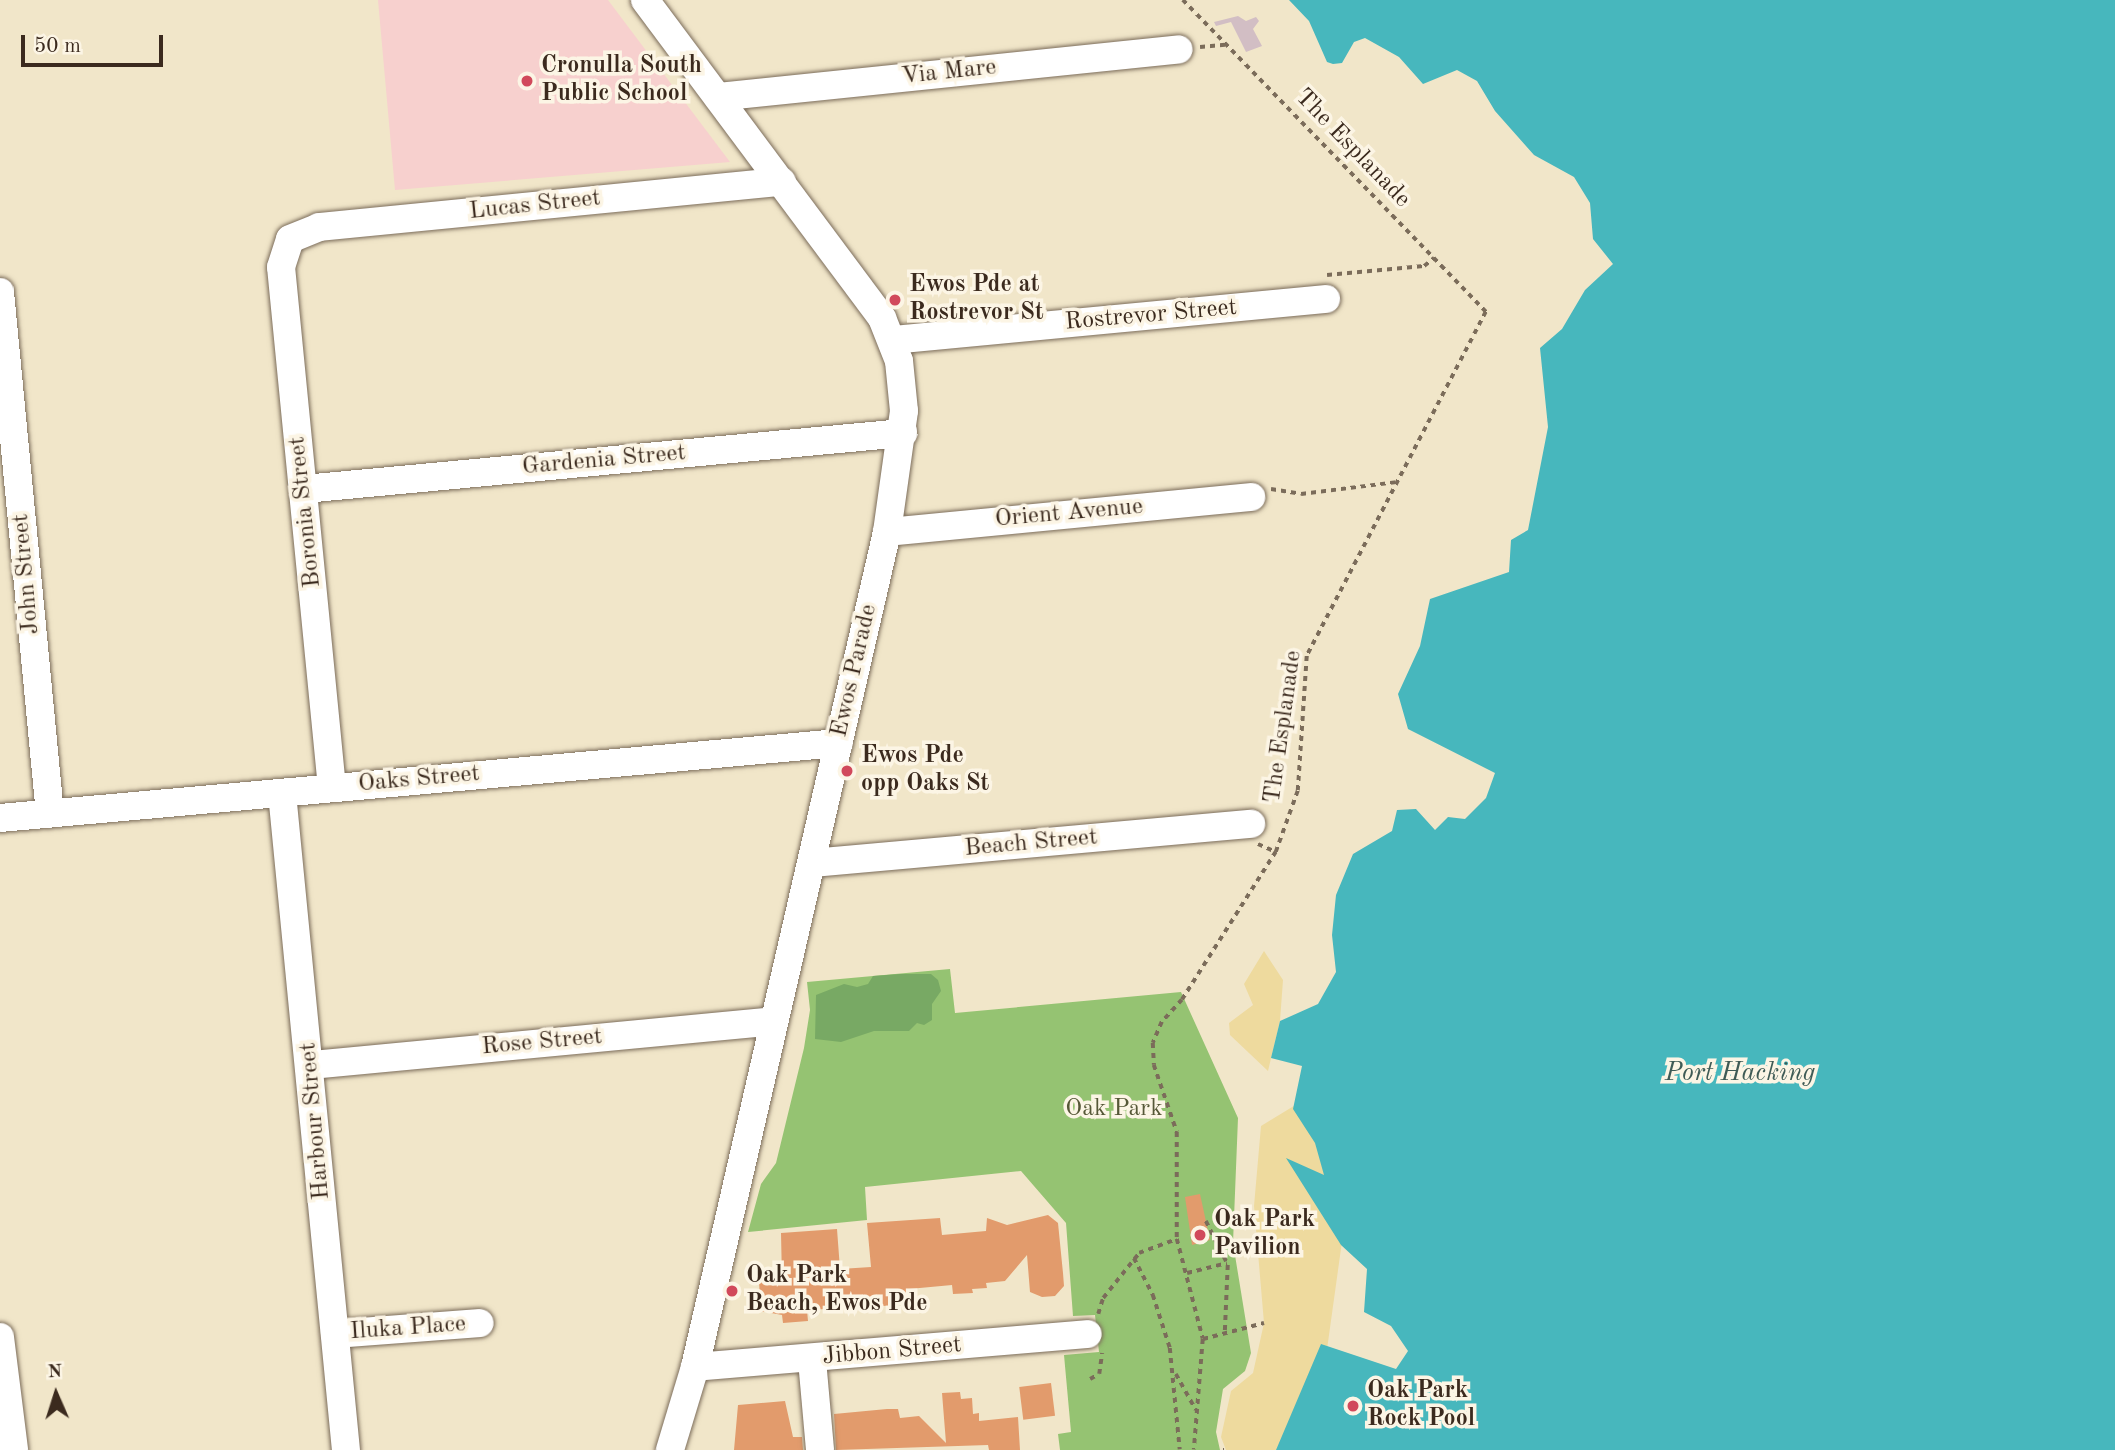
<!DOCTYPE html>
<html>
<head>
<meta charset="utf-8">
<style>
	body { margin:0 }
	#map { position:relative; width:2115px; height:1450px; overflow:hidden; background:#f1e6c9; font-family:"Old Standard TT",serif }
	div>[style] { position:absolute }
	.built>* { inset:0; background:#f7d0ce }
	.industrial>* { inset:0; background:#d2bec4 }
	.green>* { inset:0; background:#95c372 }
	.forest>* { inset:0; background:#78a964 }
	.sand>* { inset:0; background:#eeda9e }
	.water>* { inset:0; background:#47b7bd }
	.building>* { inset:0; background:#e29b6c; transform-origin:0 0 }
	.path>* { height:3.5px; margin-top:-1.75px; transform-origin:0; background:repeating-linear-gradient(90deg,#7b6c5a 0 5px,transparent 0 10px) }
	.roads { filter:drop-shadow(0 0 2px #7b6c5a) drop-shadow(0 0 2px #7b6c5a) }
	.minor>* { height:28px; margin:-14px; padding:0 14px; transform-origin:14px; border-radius:14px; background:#fff }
	.dots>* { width:19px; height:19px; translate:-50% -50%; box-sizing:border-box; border:4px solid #fcf5e5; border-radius:50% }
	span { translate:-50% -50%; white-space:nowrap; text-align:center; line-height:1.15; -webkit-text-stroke:7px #fcf5e5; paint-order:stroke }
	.poi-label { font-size:24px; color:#3b2a1e; font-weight:700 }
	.left { translate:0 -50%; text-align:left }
	.street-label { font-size:24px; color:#3b2a1e }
	.park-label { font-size:24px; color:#565837 }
	.water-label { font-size:26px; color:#3f5b56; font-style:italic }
	.north { position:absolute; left:21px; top:1359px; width:70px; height:70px; -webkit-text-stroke:5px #fcf5e5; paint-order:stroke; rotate:357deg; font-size:19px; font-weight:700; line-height:28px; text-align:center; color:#3b2a1e }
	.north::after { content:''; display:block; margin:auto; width:24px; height:32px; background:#3b2a1e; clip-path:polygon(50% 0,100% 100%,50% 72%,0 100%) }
	.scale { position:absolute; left:21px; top:35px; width:142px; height:32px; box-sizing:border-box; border:4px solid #3b2a1e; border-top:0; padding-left:9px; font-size:21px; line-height:24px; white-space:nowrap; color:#3b2a1e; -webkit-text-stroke:5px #fcf5e5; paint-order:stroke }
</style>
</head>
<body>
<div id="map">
	<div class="built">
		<div style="clip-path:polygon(378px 0,608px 0,730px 162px,395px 190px)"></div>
	</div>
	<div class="industrial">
		<div style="clip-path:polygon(1238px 16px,1246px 21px,1256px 17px,1259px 21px,1253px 29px,1262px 46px,1246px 52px,1231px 22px,1216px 26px,1214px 22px)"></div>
	</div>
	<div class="green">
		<div style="clip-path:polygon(950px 969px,955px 1013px,1181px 992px,1238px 1118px,1233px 1243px,1251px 1353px,1245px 1371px,1223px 1389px,1216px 1432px,1220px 1450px,1060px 1450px,1058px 1434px,1071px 1432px,1064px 1355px,1099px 1352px,1095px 1315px,1073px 1316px,1066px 1223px,1021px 1171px,865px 1187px,867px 1220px,748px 1232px,761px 1184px,776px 1163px,804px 1048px,810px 1010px,807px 982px)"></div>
	</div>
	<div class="forest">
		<div style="clip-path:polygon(900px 974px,931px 974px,938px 980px,941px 991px,932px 1004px,932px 1020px,924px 1025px,917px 1023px,909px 1031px,874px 1031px,841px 1042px,815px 1039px,816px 995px,844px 984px,857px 987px,868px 984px,873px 976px)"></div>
	</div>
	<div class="sand">
		<div style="clip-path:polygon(1264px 951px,1283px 980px,1280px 1021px,1268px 1071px,1230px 1035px,1229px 1023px,1253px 1005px,1244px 984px)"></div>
		<div style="clip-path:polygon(1302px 1101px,1345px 1220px,1313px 1450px,1226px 1450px,1221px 1437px,1231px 1391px,1253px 1373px,1264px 1323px,1254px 1206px,1261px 1126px)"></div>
	</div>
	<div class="water">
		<div style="clip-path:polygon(1289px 0,2115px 0,2115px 1450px,1276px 1450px,1321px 1344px,1396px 1369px,1408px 1351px,1391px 1326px,1364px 1312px,1367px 1269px,1341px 1245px,1286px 1158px,1324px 1175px,1315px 1143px,1293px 1109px,1302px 1066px,1271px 1058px,1280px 1021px,1318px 1004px,1336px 972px,1332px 935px,1336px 895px,1353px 854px,1392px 831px,1397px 810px,1416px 809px,1435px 830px,1448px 817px,1465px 819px,1486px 798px,1495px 773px,1408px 729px,1398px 694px,1420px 646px,1430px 599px,1509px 572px,1511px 540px,1528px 530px,1548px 427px,1540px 348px,1562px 329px,1585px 290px,1613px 264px,1593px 239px,1590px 203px,1574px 177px,1534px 155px,1495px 111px,1477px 81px,1457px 70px,1423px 84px,1399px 57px,1365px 38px,1354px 42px,1342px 63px,1333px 64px,1327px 62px,1309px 21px)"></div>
	</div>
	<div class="building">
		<div style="clip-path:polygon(1200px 1194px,1210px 1240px,1192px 1245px,1185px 1197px)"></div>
		<div style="clip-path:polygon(1048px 1215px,1058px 1223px,1063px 1273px,1064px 1286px,1055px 1296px,1042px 1297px,1030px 1292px,1027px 1255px,1005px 1281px,986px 1283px,987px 1288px,972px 1289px,973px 1293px,953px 1294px,952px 1285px,909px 1289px,908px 1296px,901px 1297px,901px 1305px,807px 1310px,808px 1321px,783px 1323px,782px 1315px,761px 1311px,759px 1282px,782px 1280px,781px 1233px,837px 1229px,840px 1269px,871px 1267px,867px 1223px,940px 1218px,942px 1235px,986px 1231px,987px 1218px,1007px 1225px)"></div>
		<div style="left:1051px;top:1383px;width:33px;height:32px;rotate:83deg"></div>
		<div style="clip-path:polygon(960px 1392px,961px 1399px,972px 1398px,973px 1414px,979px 1413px,979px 1421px,1018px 1417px,1020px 1450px,989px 1450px,988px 1445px,836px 1450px,834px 1414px,887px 1409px,898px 1409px,900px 1418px,919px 1416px,946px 1443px,942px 1393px)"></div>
		<div style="clip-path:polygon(785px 1401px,793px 1437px,802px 1437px,803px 1450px,734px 1450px,738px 1405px)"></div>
	</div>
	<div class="path">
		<div style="left:1183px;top:0;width:435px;rotate:45.8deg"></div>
		<div style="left:1486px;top:312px;width:388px;rotate:117.5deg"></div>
		<div style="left:1307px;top:656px;width:135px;rotate:93.8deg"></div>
		<div style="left:1298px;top:791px;width:65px;rotate:109.8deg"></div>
		<div style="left:1276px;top:852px;width:175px;rotate:122.4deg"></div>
		<div style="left:1182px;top:1000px;width:30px;rotate:132deg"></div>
		<div style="left:1162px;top:1022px;width:23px;rotate:113deg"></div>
		<div style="left:1153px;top:1043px;width:22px;rotate:87deg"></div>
		<div style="left:1154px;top:1065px;width:71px;rotate:71.1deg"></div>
		<div style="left:1177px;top:1132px;width:107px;rotate:90deg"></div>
		<div style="left:1177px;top:1239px;width:103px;rotate:75.4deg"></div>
		<div style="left:1203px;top:1339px;width:111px;rotate:94.6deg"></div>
		<div style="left:1200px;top:47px;width:25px;rotate:-5deg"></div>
		<div style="left:1327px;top:275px;width:97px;rotate:-5.3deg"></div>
		<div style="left:1424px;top:266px;width:13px;rotate:-39deg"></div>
		<div style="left:1271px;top:489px;width:30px;rotate:9deg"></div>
		<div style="left:1301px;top:494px;width:98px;rotate:-7.1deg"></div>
		<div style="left:1258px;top:844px;width:20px;rotate:24deg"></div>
		<div style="left:1206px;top:1221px;width:49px;rotate:63.4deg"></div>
		<div style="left:1228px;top:1265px;width:70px;rotate:92.5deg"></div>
		<div style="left:1134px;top:1258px;width:42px;rotate:62.8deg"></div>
		<div style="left:1153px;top:1295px;width:56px;rotate:72.2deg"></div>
		<div style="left:1170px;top:1348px;width:102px;rotate:84.4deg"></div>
		<div style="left:1187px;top:1273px;width:41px;rotate:-14deg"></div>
		<div style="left:1098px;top:1314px;width:17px;rotate:-73deg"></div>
		<div style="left:1103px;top:1298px;width:58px;rotate:-51.3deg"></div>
		<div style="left:1139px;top:1253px;width:40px;rotate:-20.2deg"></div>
		<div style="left:1203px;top:1339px;width:63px;rotate:-14.7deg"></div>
		<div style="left:1176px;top:1374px;width:41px;rotate:60.9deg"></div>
		<div style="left:1090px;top:1379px;width:10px;rotate:-29deg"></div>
		<div style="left:1099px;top:1374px;width:21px;rotate:-82deg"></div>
		<div style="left:1223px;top:1450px;width:1px"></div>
	</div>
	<div class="roads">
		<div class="minor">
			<div style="left:645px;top:0;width:397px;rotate:53.3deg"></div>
			<div style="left:882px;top:318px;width:46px;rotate:68.4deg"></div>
			<div style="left:899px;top:361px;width:50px;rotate:84.3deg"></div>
			<div style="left:904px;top:411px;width:122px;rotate:98deg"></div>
			<div style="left:887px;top:532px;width:857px;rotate:102.95deg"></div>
			<div style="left:695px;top:1367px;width:87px;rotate:106.8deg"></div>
			<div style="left:718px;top:97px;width:463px;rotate:-5.9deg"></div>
			<div style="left:0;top:292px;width:524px;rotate:84.53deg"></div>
			<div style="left:892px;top:340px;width:436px;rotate:-5.4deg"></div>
			<div style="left:304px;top:489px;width:602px;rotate:-5.34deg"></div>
			<div style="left:887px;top:532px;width:366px;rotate:-5.5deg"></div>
			<div style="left:332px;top:788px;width:523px;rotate:-95.59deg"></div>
			<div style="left:281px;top:267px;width:29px;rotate:-72deg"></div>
			<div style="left:290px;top:239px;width:31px;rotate:-22deg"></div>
			<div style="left:319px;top:227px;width:465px;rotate:-5.6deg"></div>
			<div style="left:282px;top:793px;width:660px;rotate:84.44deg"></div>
			<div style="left:0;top:818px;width:842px;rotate:-5.11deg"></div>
			<div style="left:812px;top:863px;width:441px;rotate:-5.1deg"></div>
			<div style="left:311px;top:1065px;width:464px;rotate:-5.4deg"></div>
			<div style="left:335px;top:1334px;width:145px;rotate:-4.3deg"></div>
			<div style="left:0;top:1337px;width:114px;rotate:82.9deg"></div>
			<div style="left:812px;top:1360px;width:90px;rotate:84.9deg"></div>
			<div style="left:695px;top:1367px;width:394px;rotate:-4.8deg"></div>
		</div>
	</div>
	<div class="dots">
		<div style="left:527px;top:81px;background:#d1495b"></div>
		<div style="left:895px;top:300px;background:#d1495b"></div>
		<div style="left:847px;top:771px;background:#d1495b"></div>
		<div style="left:1200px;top:1235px;background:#d1495b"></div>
		<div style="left:732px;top:1291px;background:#d1495b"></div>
		<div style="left:1353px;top:1406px;background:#d1495b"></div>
	</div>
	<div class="poi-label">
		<span class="left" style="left:541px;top:81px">Cronulla South<br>Public School</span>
		<span class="left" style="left:909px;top:300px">Ewos Pde at<br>Rostrevor St</span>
		<span class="left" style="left:861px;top:771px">Ewos Pde<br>opp Oaks St</span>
		<span class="left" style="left:1214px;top:1235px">Oak Park<br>Pavilion</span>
		<span class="left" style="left:746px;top:1291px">Oak Park<br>Beach, Ewos Pde</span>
		<span class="left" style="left:1367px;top:1406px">Oak Park<br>Rock Pool</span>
	</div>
	<div class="street-label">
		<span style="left:949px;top:73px;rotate:-6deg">Via Mare</span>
		<span style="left:1352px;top:149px;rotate:46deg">The Esplanade</span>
		<span style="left:535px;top:206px;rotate:-6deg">Lucas Street</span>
		<span style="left:1151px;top:316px;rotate:-5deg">Rostrevor Street</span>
		<span style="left:604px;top:461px;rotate:-5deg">Gardenia Street</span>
		<span style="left:306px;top:512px;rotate:-96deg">Boronia Street</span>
		<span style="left:1069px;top:514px;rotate:-5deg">Orient Avenue</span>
		<span style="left:27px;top:574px;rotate:-95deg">John Street</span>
		<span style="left:855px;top:671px;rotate:-77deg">Ewos Parade</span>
		<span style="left:1284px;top:727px;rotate:-82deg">The Esplanade</span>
		<span style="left:419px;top:780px;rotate:-5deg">Oaks Street</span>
		<span style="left:1031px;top:844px;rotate:-5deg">Beach Street</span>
		<span style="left:542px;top:1043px;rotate:-5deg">Rose Street</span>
		<span style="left:316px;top:1121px;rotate:-95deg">Harbour Street</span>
		<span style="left:408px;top:1329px;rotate:-4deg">Iluka Place</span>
		<span style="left:892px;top:1352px;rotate:-5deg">Jibbon Street</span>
	</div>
	<div class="park-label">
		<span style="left:1114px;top:1110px">Oak Park</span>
	</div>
	<div class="water-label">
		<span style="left:1740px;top:1074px">Port Hacking</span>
	</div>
	<div class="north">N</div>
	<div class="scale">50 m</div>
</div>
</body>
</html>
